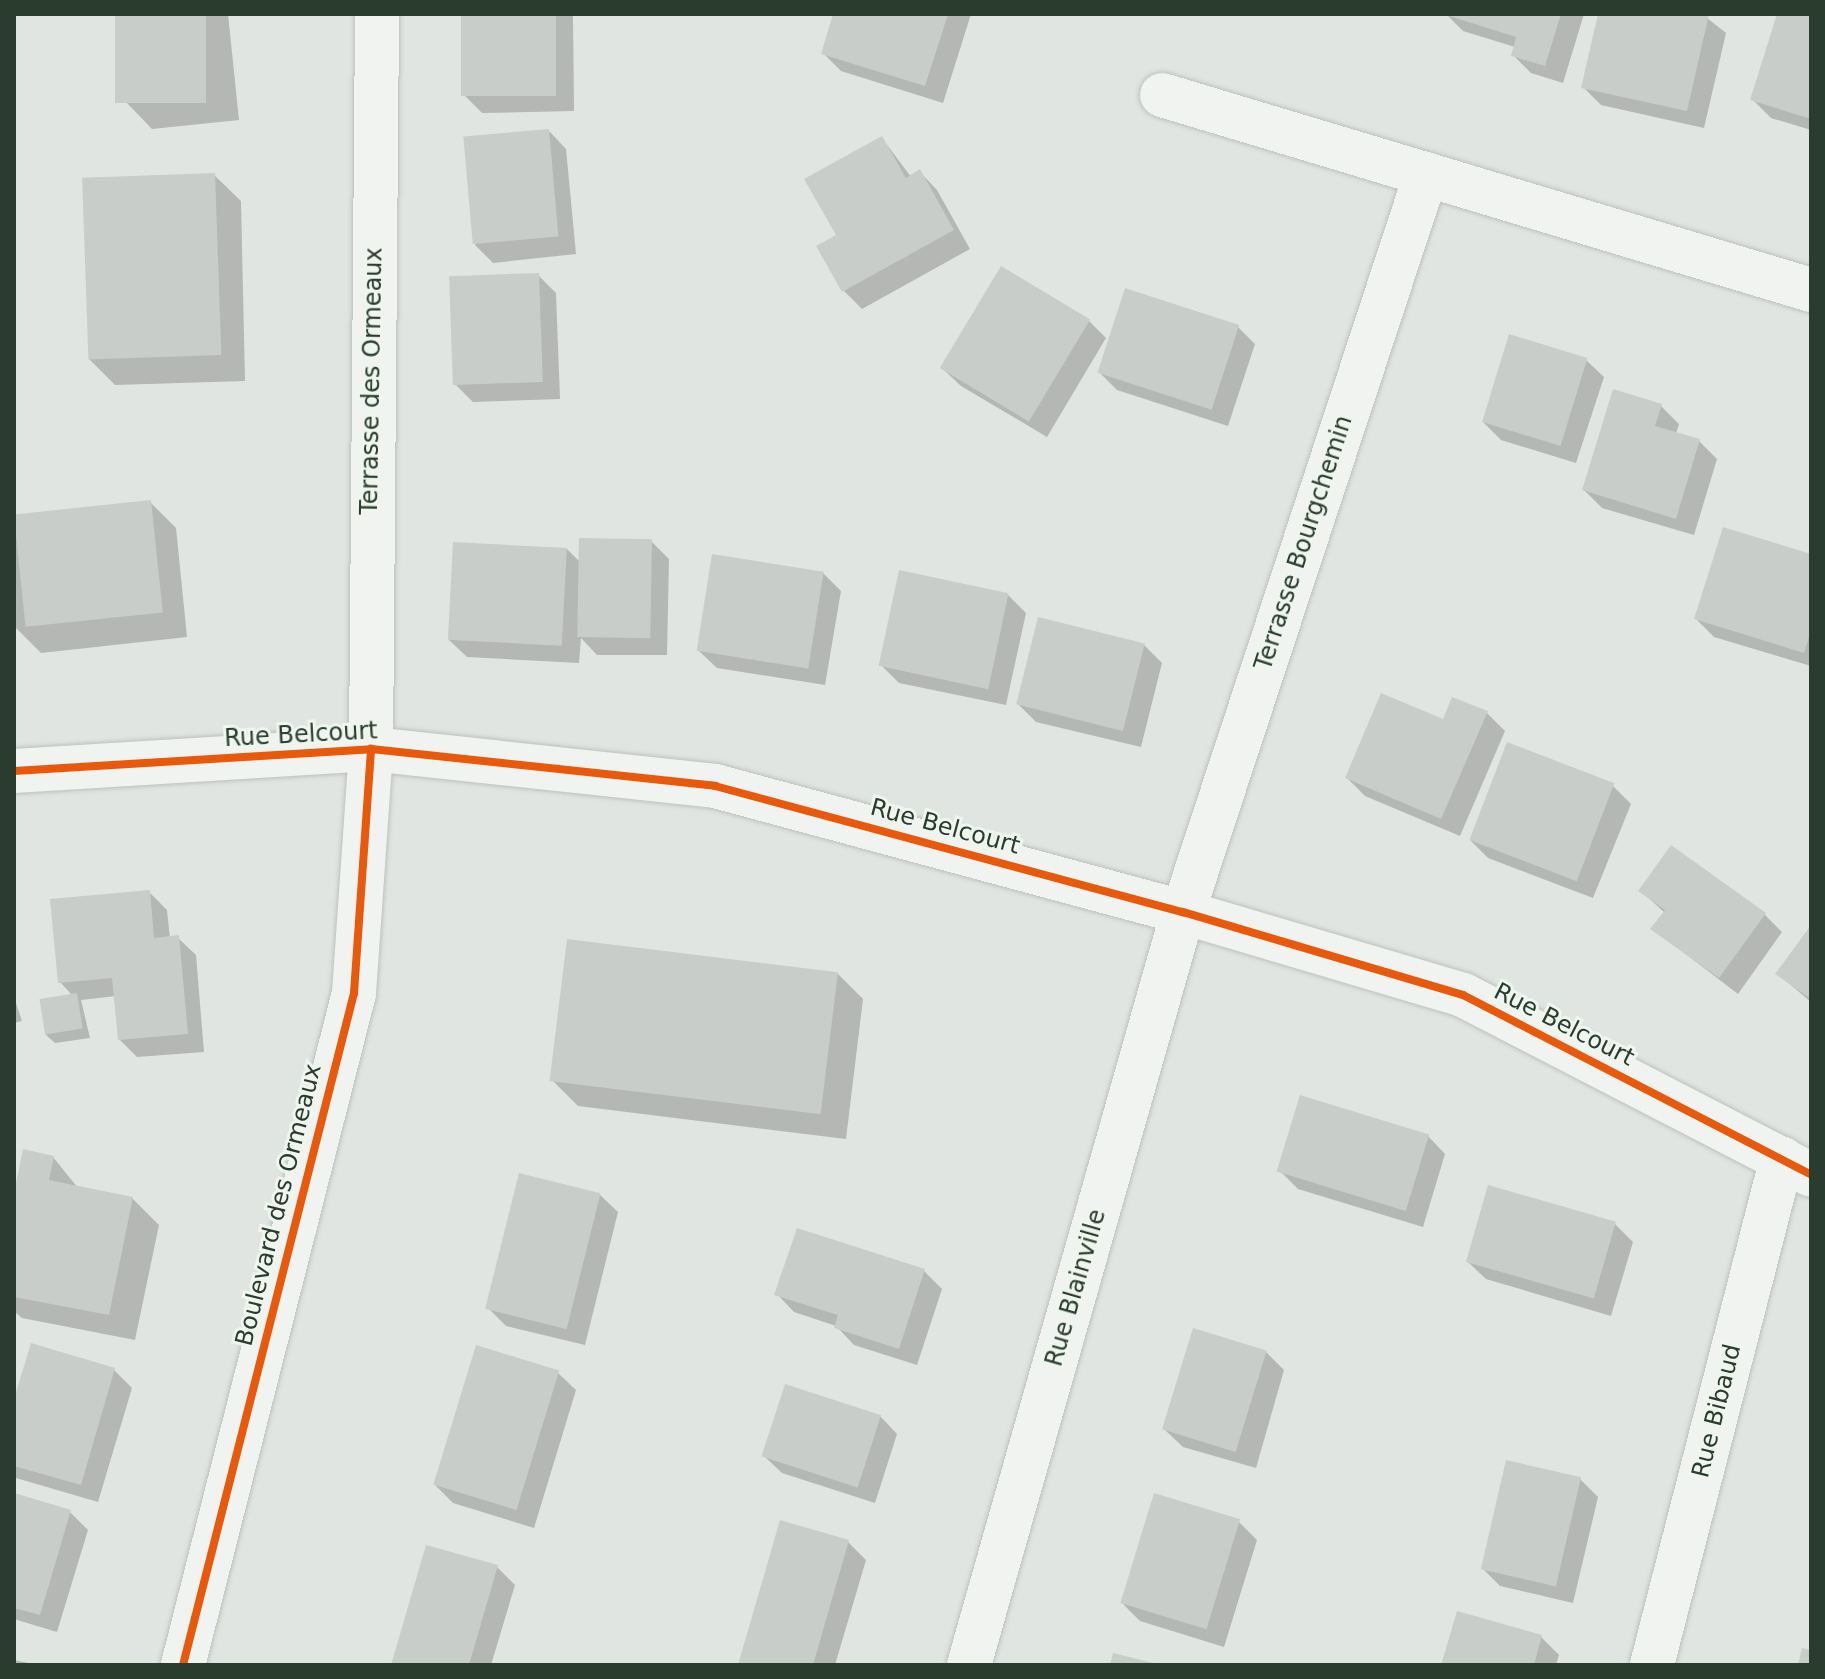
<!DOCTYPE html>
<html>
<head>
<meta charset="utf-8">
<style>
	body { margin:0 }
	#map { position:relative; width:1825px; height:1679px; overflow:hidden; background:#e1e5e2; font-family:"DejaVu Sans",sans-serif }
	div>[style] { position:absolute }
	.shadow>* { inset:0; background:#0003 }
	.building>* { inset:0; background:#c9cdca; transform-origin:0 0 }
	.roads { filter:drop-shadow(0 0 2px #bdc1be) drop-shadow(0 0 2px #bdc1be) }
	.minor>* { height:44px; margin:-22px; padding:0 22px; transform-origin:22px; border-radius:22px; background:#f0f3f0 }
	.cycleway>* { height:8px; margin:-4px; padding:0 4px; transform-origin:4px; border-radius:4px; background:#e8590c }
	span { translate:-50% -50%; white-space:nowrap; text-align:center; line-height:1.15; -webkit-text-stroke:6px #eff5ef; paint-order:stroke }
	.street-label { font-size:24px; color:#2a3c2e }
	.frame { position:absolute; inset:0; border:16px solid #2a3c2e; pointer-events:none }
</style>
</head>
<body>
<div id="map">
	<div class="shadow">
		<div style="clip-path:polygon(117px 14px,228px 14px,239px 120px,152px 129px,126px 102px)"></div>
		<div style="clip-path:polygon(463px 14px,573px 14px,574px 111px,482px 113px,464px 95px)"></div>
		<div style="clip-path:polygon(835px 14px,971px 14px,943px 103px,841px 71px,823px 53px)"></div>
		<div style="clip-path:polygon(1446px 14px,1584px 14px,1563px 83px,1531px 73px,1513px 55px,1515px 47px,1463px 31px)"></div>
		<div style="clip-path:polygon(1600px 14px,1702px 14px,1726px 33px,1704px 128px,1601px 105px,1583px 87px)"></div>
		<div style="clip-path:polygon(1779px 14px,1811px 14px,1811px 130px,1771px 118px,1753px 100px)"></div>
		<div style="clip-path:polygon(549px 131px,566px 149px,576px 254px,493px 263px,475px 245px)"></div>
		<div style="clip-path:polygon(882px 138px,911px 177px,920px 172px,937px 190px,970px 249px,862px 309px,844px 291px,819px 247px,839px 236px)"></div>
		<div style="clip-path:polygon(214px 175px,241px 201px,245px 381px,115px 385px,89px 359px)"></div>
		<div style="clip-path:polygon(538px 275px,556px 293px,560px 399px,473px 402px,455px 384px)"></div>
		<div style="clip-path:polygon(1089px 321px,1106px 338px,1047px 437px,961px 386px,943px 369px)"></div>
		<div style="clip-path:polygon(1238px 327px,1255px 344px,1228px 426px,1117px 390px,1099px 372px)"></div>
		<div style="clip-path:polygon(1586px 360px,1604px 377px,1576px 463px,1501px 440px,1483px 422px)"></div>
		<div style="clip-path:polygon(1661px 406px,1679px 424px,1676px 434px,1699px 441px,1717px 459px,1694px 535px,1602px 508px,1584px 490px)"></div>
		<div style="clip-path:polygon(150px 502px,176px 528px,187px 637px,41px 653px,15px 627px,14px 516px)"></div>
		<div style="clip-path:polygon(651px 541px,669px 559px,667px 655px,597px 655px,581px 638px,579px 663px,467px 657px,449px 640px,567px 549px,581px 563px)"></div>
		<div style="clip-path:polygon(1811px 556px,1811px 666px,1714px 637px,1696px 619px)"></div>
		<div style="clip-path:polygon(823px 573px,841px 591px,825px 685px,717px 668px,699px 651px)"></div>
		<div style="clip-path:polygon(1008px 595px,1026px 613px,1006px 705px,899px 683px,881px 665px)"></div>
		<div style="clip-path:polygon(1144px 645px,1162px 663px,1141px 747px,1036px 722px,1018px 704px)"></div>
		<div style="clip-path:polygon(1487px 713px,1505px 731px,1460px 836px,1365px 796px,1347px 778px,1444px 722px)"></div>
		<div style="clip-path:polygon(1613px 786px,1631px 804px,1593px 898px,1488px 858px,1470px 840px)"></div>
		<div style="clip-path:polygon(1641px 891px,1764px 914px,1782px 932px,1738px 994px,1653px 929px,1665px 913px)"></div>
		<div style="clip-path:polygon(149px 892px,167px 910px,170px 939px,178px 938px,196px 955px,204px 1052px,137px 1057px,119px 1039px,116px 996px,81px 1000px,90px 1038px,55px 1043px,46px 1035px,73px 996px,60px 982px)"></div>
		<div style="clip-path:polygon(1811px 928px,1811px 1002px,1778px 974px)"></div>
		<div style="clip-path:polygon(837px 973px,863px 999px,846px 1139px,578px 1106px,552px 1080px)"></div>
		<div style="clip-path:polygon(14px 997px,22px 1021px,14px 1023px)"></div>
		<div style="clip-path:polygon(1428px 1136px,1445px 1154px,1423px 1227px,1298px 1189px,1280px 1171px)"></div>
		<div style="clip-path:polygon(53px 1157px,78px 1188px,133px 1199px,159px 1225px,135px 1340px,22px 1318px,14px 1311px,14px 1203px)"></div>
		<div style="clip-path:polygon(600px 1195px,618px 1212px,585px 1345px,506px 1326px,488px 1308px)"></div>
		<div style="clip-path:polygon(1615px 1224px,1633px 1242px,1611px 1316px,1486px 1279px,1468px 1262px)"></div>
		<div style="clip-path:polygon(924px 1271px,942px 1289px,917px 1365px,854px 1345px,836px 1326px,794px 1312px,777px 1294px)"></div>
		<div style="clip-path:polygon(1266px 1352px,1284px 1370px,1256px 1468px,1183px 1447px,1165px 1430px)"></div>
		<div style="clip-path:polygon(114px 1370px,132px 1388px,98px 1502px,16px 1478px,14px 1406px)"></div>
		<div style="clip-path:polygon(558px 1373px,576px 1390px,534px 1528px,453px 1503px,435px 1485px)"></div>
		<div style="clip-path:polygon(880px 1416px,897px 1434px,875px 1503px,782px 1473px,764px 1456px)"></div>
		<div style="clip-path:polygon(1580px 1479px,1598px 1497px,1573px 1603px,1500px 1586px,1482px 1568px)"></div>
		<div style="clip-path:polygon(14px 1495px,70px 1512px,88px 1530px,57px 1632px,14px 1619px)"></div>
		<div style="clip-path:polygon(1239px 1522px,1257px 1540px,1224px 1647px,1140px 1621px,1122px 1603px)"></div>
		<div style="clip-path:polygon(848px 1542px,866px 1560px,835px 1665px,740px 1665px)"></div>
		<div style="clip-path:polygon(497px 1567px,515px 1585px,491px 1665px,393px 1665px)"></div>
		<div style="clip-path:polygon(1541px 1637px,1559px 1655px,1556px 1665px,1443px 1665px)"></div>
		<div style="clip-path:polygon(14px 1660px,29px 1663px,30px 1665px,14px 1665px)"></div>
	</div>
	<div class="building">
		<div style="left:115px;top:14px;width:91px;height:89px"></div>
		<div style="left:461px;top:14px;width:95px;height:82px"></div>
		<div style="clip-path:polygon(833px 14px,948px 14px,925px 86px,821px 54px)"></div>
		<div style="clip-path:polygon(1561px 14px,1545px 66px,1511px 56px,1516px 37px,1446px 15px)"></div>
		<div style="clip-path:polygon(1598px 14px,1709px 14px,1687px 111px,1581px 88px)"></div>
		<div style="clip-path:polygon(1777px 14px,1811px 14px,1811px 119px,1750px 100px)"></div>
		<div style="left:549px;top:129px;width:108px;height:86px;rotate:85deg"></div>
		<div style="clip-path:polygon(882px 136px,906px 178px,920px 169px,954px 230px,842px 292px,816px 246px,836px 235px,804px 179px)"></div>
		<div style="left:215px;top:173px;width:182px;height:133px;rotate:88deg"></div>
		<div style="left:1001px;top:266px;width:104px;height:119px;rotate:31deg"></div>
		<div style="left:539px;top:273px;width:109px;height:90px;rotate:88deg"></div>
		<div style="left:1125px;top:288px;width:120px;height:89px;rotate:18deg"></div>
		<div style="left:1509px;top:334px;width:82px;height:92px;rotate:17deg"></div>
		<div style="clip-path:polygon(1613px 389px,1662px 404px,1655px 426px,1700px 439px,1676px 519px,1582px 490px)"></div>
		<div style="left:151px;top:500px;width:113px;height:138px;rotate:84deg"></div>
		<div style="clip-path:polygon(1723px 527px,1811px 554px,1811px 631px,1804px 653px,1694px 619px)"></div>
		<div style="left:579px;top:538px;width:73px;height:99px;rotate:1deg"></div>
		<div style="left:453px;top:542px;width:114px;height:98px;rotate:3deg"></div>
		<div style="left:712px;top:554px;width:113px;height:98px;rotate:9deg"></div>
		<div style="left:899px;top:570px;width:112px;height:98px;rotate:12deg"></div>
		<div style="left:1038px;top:617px;width:110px;height:90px;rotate:14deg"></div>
		<div style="clip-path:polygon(1381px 693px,1443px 719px,1452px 697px,1488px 711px,1441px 819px,1345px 778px)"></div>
		<div style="left:1507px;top:742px;width:115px;height:105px;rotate:21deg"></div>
		<div style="clip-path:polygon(1671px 845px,1766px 913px,1719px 978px,1650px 929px,1665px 910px,1638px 891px)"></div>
		<div style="clip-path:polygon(150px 890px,154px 938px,179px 935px,188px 1034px,118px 1040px,112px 978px,58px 983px,50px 899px)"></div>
		<div style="clip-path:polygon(1811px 925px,1811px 999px,1775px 974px)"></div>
		<div style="left:567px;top:939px;width:273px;height:143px;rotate:7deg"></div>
		<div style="left:77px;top:993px;width:36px;height:38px;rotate:81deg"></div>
		<div style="left:1300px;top:1095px;width:135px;height:80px;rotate:17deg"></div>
		<div style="clip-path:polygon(23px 1149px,54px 1156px,49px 1180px,133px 1197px,109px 1315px,14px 1297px,14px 1193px)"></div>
		<div style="left:519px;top:1173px;width:84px;height:140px;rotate:14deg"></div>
		<div style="left:1488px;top:1185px;width:133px;height:80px;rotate:16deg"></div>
		<div style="clip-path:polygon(797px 1228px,925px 1269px,899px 1349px,834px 1328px,838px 1315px,774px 1295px)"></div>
		<div style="left:1193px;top:1328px;width:77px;height:106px;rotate:17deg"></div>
		<div style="clip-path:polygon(31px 1343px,115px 1368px,81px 1485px,14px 1466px,14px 1399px)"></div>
		<div style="left:476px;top:1345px;width:87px;height:146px;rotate:17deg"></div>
		<div style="left:785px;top:1384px;width:101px;height:76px;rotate:18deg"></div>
		<div style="left:1506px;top:1460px;width:77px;height:112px;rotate:13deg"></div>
		<div style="clip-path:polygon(14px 1493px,71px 1510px,40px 1615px,14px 1608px)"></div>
		<div style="left:1154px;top:1493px;width:90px;height:115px;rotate:17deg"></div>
		<div style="clip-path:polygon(780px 1520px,849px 1540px,813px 1665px,738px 1665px)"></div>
		<div style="clip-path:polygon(426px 1545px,498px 1565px,469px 1665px,391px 1665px)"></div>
		<div style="clip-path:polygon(1457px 1611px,1542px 1635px,1534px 1665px,1441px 1665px)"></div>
		<div style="clip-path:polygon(1802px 1648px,1811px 1650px,1811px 1665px,1798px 1665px)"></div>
		<div style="clip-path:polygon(1113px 1653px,1157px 1664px,1157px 1665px,1110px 1665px)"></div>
	</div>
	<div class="roads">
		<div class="minor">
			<div style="left:1162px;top:95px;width:678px;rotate:16.72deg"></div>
			<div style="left:14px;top:771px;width:358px;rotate:-3.5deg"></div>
			<div style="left:371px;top:749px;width:346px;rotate:6.1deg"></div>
			<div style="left:715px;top:786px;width:485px;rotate:15.1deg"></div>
			<div style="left:1183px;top:912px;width:292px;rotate:16.5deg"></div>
			<div style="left:1463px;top:995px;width:392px;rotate:27.3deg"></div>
			<div style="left:183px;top:1665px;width:693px;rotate:-75.72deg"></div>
			<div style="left:354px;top:993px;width:245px;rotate:-86deg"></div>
			<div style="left:371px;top:749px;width:735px;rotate:-89.53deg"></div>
			<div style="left:969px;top:1665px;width:783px;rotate:-74.14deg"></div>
			<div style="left:1183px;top:912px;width:777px;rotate:-71.77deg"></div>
			<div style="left:1652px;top:1665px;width:523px;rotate:-75.62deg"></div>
		</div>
	</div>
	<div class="cycleway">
		<div style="left:14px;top:771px;width:358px;rotate:-3.5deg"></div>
		<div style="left:371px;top:749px;width:346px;rotate:6.1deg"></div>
		<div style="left:715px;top:786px;width:485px;rotate:15.1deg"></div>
		<div style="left:1183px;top:912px;width:292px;rotate:16.5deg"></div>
		<div style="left:1463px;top:995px;width:392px;rotate:27.3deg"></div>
		<div style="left:183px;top:1665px;width:693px;rotate:-75.72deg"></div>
		<div style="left:354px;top:993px;width:245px;rotate:-86deg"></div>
	</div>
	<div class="street-label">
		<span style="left:372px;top:381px;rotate:-89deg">Terrasse des Ormeaux</span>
		<span style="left:1304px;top:543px;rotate:-72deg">Terrasse Bourgchemin</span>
		<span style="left:301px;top:735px;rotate:-3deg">Rue Belcourt</span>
		<span style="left:945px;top:827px;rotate:15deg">Rue Belcourt</span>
		<span style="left:1564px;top:1025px;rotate:27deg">Rue Belcourt</span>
		<span style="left:279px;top:1205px;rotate:-76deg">Boulevard des Ormeaux</span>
		<span style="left:1076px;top:1288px;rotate:-74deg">Rue Blainville</span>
		<span style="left:1717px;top:1411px;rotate:-76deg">Rue Bibaud</span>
	</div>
	<div class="frame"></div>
</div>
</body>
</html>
